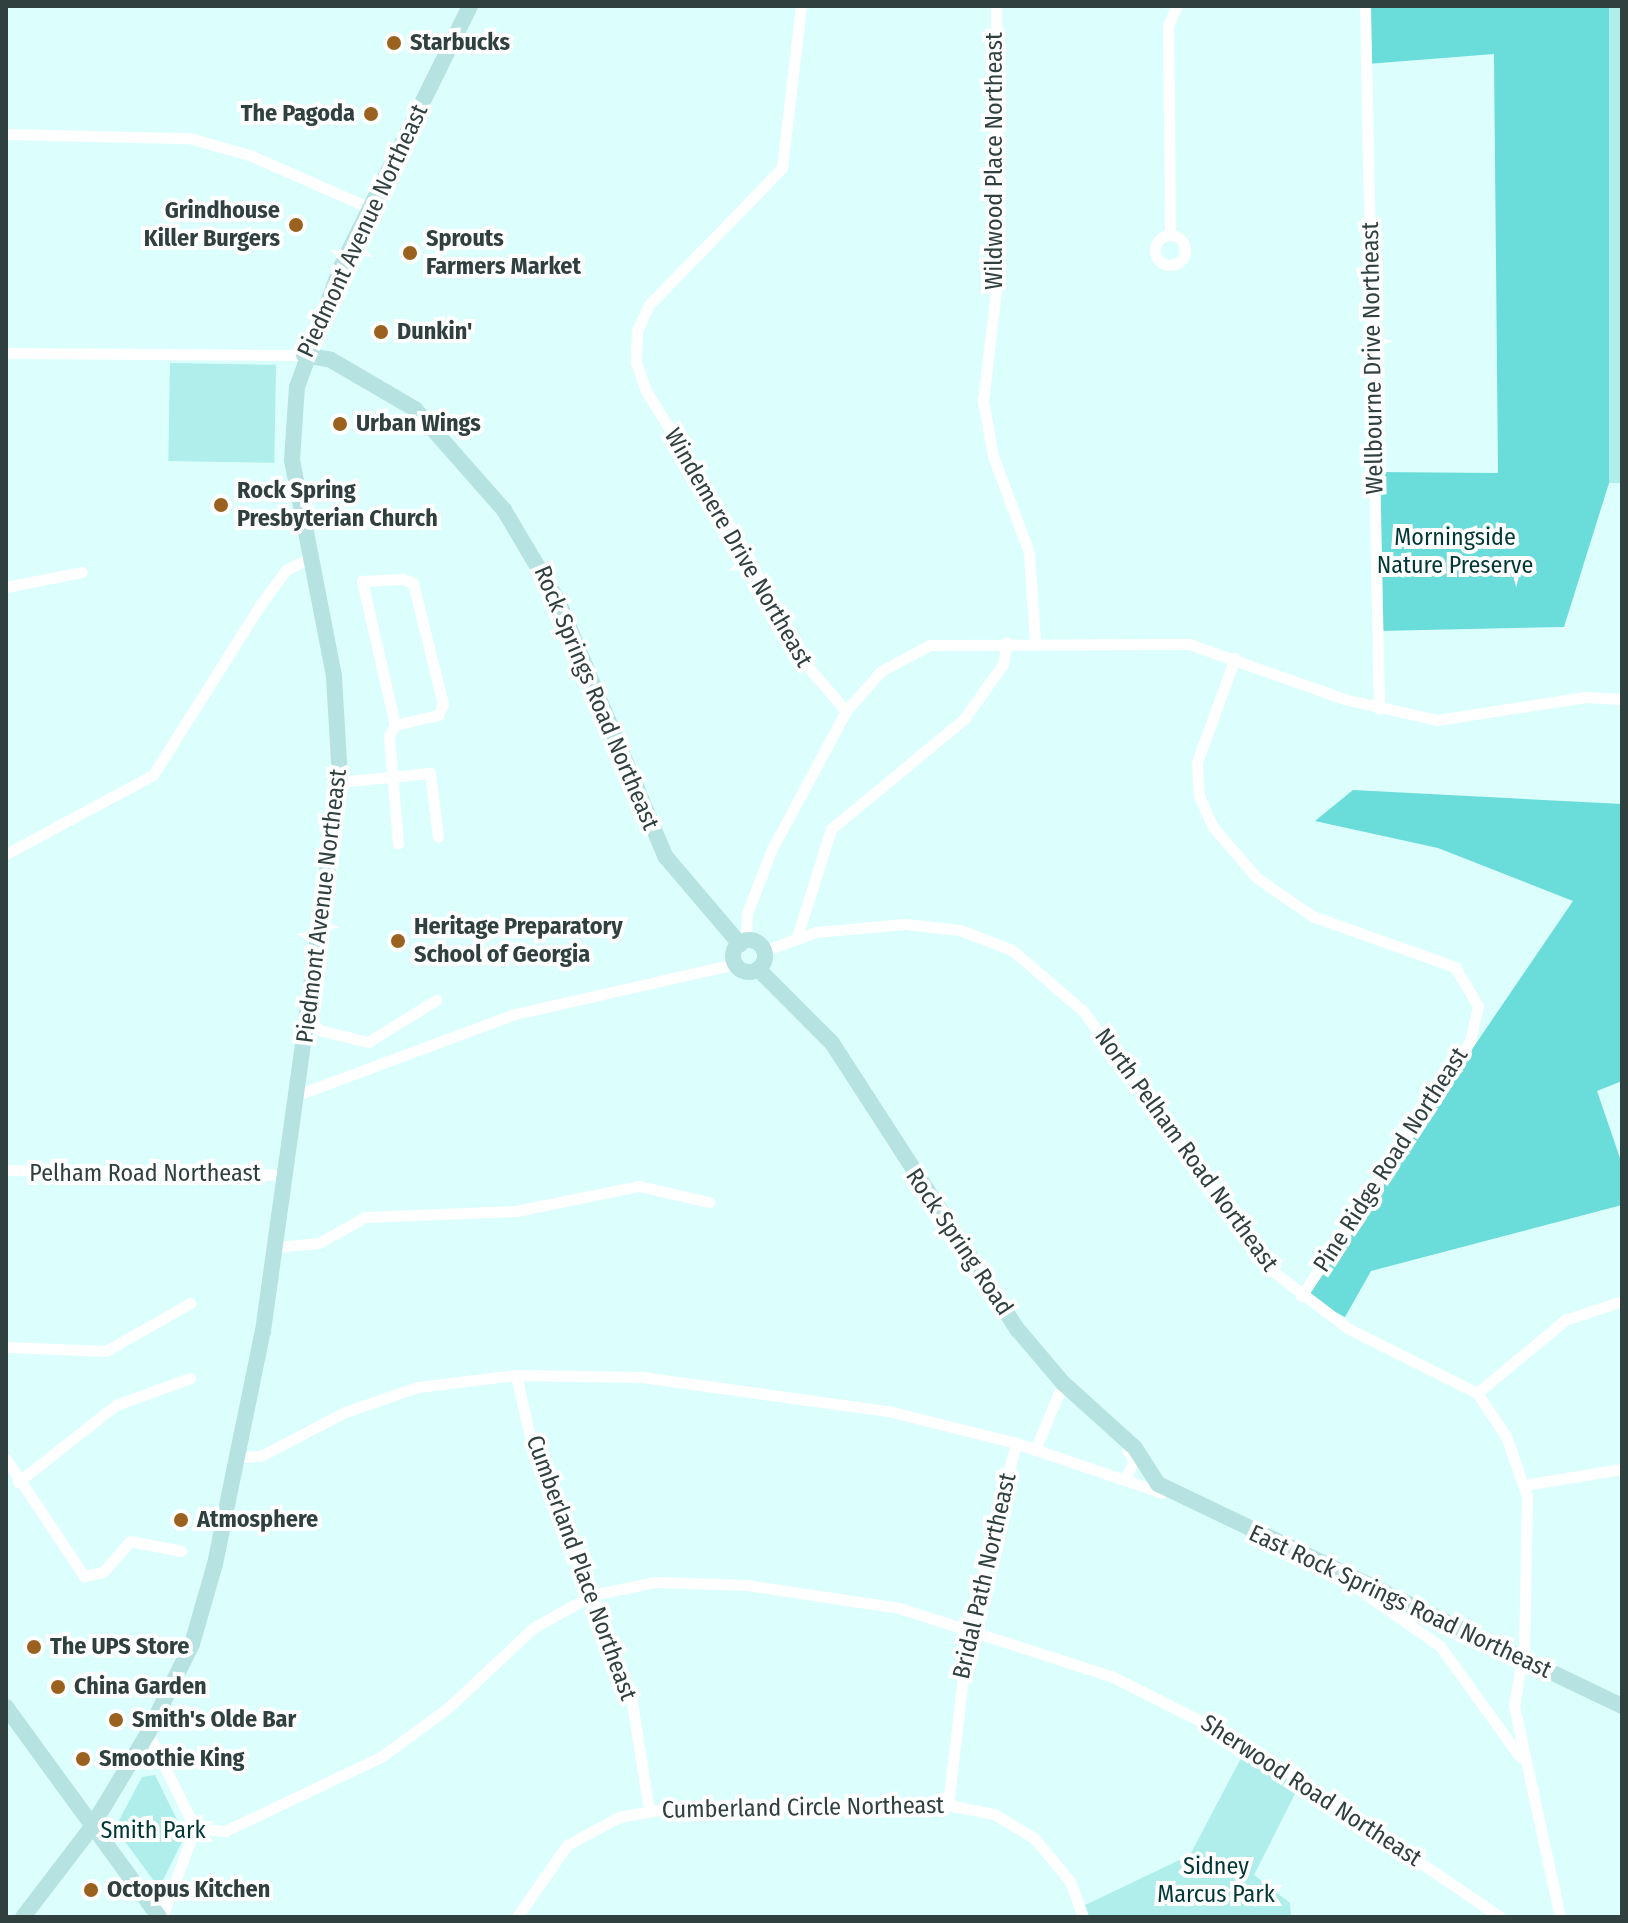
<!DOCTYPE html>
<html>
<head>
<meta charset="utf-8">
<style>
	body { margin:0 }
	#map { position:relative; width:1628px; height:1923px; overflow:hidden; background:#dcfffd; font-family:"Fira Sans Condensed",sans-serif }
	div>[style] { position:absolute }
	.green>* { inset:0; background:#afeeeb; transform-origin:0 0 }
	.forest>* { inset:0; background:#6adcd9 }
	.street>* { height:11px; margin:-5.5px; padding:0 5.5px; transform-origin:5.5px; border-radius:5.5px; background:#fff }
	.street>.ring { margin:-5.5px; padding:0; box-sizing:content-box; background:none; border:11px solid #fff; border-radius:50% }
	.secondary>* { height:16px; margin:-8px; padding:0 8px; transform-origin:8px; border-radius:8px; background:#b6e2e1 }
	.secondary>.ring { margin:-8px; padding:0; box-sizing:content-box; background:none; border:16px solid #b6e2e1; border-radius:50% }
	.dots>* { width:22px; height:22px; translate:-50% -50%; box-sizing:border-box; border:4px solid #fff; border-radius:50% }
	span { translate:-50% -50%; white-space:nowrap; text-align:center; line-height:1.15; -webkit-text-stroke:8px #fff; paint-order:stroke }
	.poi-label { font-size:24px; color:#2f403f; font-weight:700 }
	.left { translate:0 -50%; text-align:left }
	.right { translate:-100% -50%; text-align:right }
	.street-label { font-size:24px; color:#2f403f }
	.park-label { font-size:24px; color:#003837 }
	.frame { position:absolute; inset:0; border:8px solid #2f403f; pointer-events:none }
</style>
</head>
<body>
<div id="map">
	<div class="green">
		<div style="left:1609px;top:6px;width:13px;height:477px"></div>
		<div style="left:170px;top:363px;width:106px;height:98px;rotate:1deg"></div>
		<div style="clip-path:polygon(1248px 1745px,1302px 1780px,1254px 1875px,1290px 1903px,1291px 1917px,1082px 1917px,1081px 1907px,1190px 1855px)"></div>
		<div style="clip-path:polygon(155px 1775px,185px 1836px,159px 1888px,115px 1828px,142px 1777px)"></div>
	</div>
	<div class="forest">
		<div style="clip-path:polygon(1366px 6px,1609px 6px,1609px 483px,1564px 627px,1378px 631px,1374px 472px,1498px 473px,1494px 54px,1367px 64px)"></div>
		<div style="clip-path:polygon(1353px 790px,1622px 804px,1622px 1081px,1597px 1091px,1622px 1164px,1622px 1205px,1371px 1271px,1345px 1317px,1304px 1296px,1573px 901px,1438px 848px,1315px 821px)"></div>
	</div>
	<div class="street">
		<div style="left:801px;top:6px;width:163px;rotate:96.7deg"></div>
		<div style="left:782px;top:168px;width:191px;rotate:134.2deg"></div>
		<div style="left:649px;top:305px;width:29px;rotate:115deg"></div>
		<div style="left:637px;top:331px;width:32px;rotate:92deg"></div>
		<div style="left:636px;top:363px;width:30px;rotate:70deg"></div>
		<div style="left:646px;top:391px;width:191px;rotate:58.1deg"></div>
		<div style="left:747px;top:553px;width:102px;rotate:65.2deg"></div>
		<div style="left:790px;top:646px;width:86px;rotate:49.3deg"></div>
		<div style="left:996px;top:6px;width:259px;rotate:89.3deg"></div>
		<div style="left:999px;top:265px;width:137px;rotate:96.7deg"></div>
		<div style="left:983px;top:401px;width:56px;rotate:79.7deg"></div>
		<div style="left:993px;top:456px;width:103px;rotate:69.6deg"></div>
		<div style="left:1029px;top:553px;width:89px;rotate:86.1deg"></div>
		<div style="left:1365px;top:6px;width:703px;rotate:88.86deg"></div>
		<div style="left:6px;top:134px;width:183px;rotate:1.3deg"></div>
		<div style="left:189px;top:138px;width:66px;rotate:15.9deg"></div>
		<div style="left:252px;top:156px;width:129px;rotate:23.8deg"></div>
		<div class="ring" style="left:1155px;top:235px;width:19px;height:19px"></div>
		<div style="left:1170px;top:235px;width:210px;rotate:-90.5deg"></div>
		<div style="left:1168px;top:25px;width:21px;rotate:-65deg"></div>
		<div style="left:6px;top:353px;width:298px;rotate:0.4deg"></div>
		<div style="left:403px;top:579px;width:11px;rotate:22deg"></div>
		<div style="left:413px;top:583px;width:125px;rotate:76.1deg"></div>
		<div style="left:443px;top:704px;width:12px;rotate:114deg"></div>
		<div style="left:438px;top:715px;width:44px;rotate:166.9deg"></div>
		<div style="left:395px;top:725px;width:148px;rotate:-102.9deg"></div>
		<div style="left:362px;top:581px;width:41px;rotate:-2.8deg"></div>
		<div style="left:6px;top:587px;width:77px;rotate:-11.2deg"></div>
		<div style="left:1235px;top:658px;width:111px;rotate:110.1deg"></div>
		<div style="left:1197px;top:762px;width:34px;rotate:87deg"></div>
		<div style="left:1199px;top:796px;width:34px;rotate:66deg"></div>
		<div style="left:1213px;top:827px;width:67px;rotate:49.2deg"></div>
		<div style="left:1257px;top:878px;width:67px;rotate:34.6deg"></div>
		<div style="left:1312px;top:916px;width:152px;rotate:19.6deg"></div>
		<div style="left:1455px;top:967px;width:45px;rotate:59.5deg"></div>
		<div style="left:1478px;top:1006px;width:36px;rotate:103deg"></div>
		<div style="left:1470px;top:1041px;width:306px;rotate:123.5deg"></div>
		<div style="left:395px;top:725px;width:13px;rotate:119deg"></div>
		<div style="left:389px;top:736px;width:108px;rotate:85.2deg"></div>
		<div style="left:340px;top:782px;width:90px;rotate:-5.7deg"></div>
		<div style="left:430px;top:773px;width:64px;rotate:82.9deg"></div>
		<div style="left:6px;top:854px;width:167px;rotate:-28.3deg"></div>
		<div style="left:153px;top:775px;width:201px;rotate:-57.8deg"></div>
		<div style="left:260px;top:605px;width:44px;rotate:-53.4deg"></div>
		<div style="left:286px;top:570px;width:25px;rotate:-27deg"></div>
		<div style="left:797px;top:937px;width:113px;rotate:-72.5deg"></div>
		<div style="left:831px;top:829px;width:173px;rotate:-39.6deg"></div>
		<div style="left:964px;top:719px;width:67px;rotate:-54.7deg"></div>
		<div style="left:1003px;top:664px;width:22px;rotate:-80deg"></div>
		<div style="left:746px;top:941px;width:28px;rotate:-88deg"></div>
		<div style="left:747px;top:913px;width:69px;rotate:-68.7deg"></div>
		<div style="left:772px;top:849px;width:157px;rotate:-61.8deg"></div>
		<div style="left:846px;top:711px;width:53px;rotate:-48.8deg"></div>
		<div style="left:881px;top:671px;width:55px;rotate:-28deg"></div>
		<div style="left:930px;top:645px;width:259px;rotate:-0.2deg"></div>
		<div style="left:1189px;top:644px;width:164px;rotate:19.5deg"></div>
		<div style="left:1344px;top:699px;width:95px;rotate:12.7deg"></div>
		<div style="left:1437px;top:720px;width:150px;rotate:-8.8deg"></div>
		<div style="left:1585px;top:697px;width:37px;rotate:3deg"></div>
		<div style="left:763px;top:951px;width:56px;rotate:-19.7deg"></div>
		<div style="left:816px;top:932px;width:89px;rotate:-5.1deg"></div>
		<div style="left:905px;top:924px;width:55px;rotate:6.2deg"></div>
		<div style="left:960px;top:930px;width:56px;rotate:21deg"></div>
		<div style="left:1012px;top:950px;width:95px;rotate:40.7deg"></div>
		<div style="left:1084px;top:1012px;width:322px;rotate:53.8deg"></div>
		<div style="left:1274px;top:1272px;width:94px;rotate:37.2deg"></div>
		<div style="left:1349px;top:1329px;width:143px;rotate:26.6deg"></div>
		<div style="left:1477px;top:1393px;width:52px;rotate:56deg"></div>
		<div style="left:1506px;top:1436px;width:64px;rotate:70.7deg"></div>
		<div style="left:1527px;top:1496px;width:151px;rotate:91.1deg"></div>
		<div style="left:1524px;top:1647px;width:60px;rotate:99.6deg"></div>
		<div style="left:1514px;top:1706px;width:216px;rotate:77.7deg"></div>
		<div style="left:308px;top:1017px;width:17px;rotate:50deg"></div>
		<div style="left:319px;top:1030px;width:50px;rotate:13.8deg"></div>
		<div style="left:368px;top:1042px;width:80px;rotate:-31.7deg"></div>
		<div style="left:297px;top:1095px;width:233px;rotate:-20.4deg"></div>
		<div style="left:515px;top:1014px;width:226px;rotate:-12.8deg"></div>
		<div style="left:6px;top:1170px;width:280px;rotate:1deg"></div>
		<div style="left:275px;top:1247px;width:44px;rotate:-5.2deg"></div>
		<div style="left:319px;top:1243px;width:53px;rotate:-29.5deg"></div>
		<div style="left:365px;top:1217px;width:151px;rotate:-2.3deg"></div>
		<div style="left:516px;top:1211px;width:126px;rotate:-11.5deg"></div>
		<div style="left:639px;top:1186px;width:72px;rotate:12.9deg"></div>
		<div style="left:6px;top:1347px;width:100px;rotate:2.3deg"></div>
		<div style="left:106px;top:1351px;width:97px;rotate:-29.7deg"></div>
		<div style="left:516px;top:1375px;width:58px;rotate:77.2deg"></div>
		<div style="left:529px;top:1432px;width:289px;rotate:69.1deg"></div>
		<div style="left:632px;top:1702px;width:109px;rotate:81.1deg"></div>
		<div style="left:1477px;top:1393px;width:114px;rotate:-39.7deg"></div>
		<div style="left:1565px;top:1320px;width:60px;rotate:-18.4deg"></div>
		<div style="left:1035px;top:1450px;width:73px;rotate:-67.3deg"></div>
		<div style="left:239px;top:1457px;width:22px;rotate:-3deg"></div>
		<div style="left:261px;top:1456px;width:95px;rotate:-27.6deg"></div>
		<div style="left:345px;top:1412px;width:77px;rotate:-18.9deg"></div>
		<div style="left:418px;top:1387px;width:99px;rotate:-7deg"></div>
		<div style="left:516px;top:1375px;width:126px;rotate:0.9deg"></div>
		<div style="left:642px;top:1377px;width:248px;rotate:7.9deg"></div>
		<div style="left:888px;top:1411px;width:132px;rotate:14deg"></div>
		<div style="left:1016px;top:1443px;width:155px;rotate:18.8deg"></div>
		<div style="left:6px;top:1459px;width:141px;rotate:56.3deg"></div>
		<div style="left:84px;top:1576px;width:19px;rotate:-12deg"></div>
		<div style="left:103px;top:1572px;width:41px;rotate:-48.9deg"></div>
		<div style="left:130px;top:1541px;width:52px;rotate:11.1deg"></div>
		<div style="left:1125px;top:1478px;width:19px;rotate:-62deg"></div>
		<div style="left:1134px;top:1461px;width:13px;rotate:-122deg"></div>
		<div style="left:18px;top:1482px;width:125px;rotate:-38.2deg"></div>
		<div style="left:116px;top:1405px;width:79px;rotate:-20deg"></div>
		<div style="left:1524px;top:1485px;width:99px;rotate:-9.3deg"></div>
		<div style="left:1344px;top:1579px;width:117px;rotate:34.9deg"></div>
		<div style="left:1440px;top:1646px;width:137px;rotate:54.2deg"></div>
		<div style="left:148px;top:1733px;width:106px;rotate:63.7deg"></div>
		<div style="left:948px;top:1805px;width:180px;rotate:-83.3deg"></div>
		<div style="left:969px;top:1626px;width:189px;rotate:-75.6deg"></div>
		<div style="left:195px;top:1828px;width:30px;rotate:6deg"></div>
		<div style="left:225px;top:1831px;width:173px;rotate:-25.4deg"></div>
		<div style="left:381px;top:1757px;width:84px;rotate:-36.3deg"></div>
		<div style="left:449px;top:1707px;width:115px;rotate:-43.2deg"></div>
		<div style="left:533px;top:1628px;width:68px;rotate:-29.2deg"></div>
		<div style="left:592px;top:1595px;width:64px;rotate:-11.7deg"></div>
		<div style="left:655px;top:1582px;width:92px;rotate:1.9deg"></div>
		<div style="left:747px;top:1585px;width:154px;rotate:8.6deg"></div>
		<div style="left:899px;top:1608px;width:223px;rotate:17.8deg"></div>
		<div style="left:1111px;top:1676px;width:153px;rotate:26.7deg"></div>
		<div style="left:1248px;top:1745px;width:305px;rotate:34.3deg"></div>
		<div style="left:162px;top:1917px;width:95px;rotate:-69.7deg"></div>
		<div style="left:517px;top:1917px;width:88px;rotate:-55.2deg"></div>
		<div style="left:567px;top:1845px;width:59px;rotate:-28.3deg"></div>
		<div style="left:619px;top:1817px;width:58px;rotate:-10deg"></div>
		<div style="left:676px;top:1807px;width:272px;rotate:-0.4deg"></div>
		<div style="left:948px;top:1805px;width:47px;rotate:11.1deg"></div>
		<div style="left:994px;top:1814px;width:47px;rotate:31deg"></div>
		<div style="left:1034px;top:1838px;width:56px;rotate:50.1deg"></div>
		<div style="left:1070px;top:1881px;width:38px;rotate:70deg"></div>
	</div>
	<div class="secondary">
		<div style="left:304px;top:355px;width:27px;rotate:10deg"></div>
		<div style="left:331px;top:360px;width:97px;rotate:30.3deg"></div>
		<div style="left:415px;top:409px;width:135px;rotate:48.6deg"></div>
		<div style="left:504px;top:510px;width:106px;rotate:59.3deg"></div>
		<div style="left:558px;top:601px;width:277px;rotate:67.2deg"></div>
		<div style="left:665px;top:856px;width:116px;rotate:49.6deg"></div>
		<div class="ring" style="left:733px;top:940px;width:16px;height:16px"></div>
		<div style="left:758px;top:969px;width:105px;rotate:45deg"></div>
		<div style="left:832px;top:1043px;width:342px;rotate:57.1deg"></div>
		<div style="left:1018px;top:1330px;width:70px;rotate:49.7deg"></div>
		<div style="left:1063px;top:1383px;width:97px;rotate:42.1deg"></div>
		<div style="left:1135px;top:1448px;width:43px;rotate:57.4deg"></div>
		<div style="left:1158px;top:1484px;width:514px;rotate:25.57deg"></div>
		<div style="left:6px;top:1707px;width:260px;rotate:53.9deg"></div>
		<div style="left:23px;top:1917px;width:112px;rotate:-52.6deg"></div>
		<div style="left:91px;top:1828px;width:111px;rotate:-59deg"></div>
		<div style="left:148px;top:1733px;width:99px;rotate:-63.7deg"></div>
		<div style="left:192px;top:1644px;width:83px;rotate:-74deg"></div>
		<div style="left:215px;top:1564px;width:238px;rotate:-78.4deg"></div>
		<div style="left:263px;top:1331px;width:558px;rotate:-82.07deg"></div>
		<div style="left:340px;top:778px;width:102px;rotate:-93.4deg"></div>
		<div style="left:334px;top:676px;width:220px;rotate:-101deg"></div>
		<div style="left:292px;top:460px;width:73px;rotate:-86.1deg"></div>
		<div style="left:297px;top:387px;width:128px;rotate:-69.9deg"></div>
		<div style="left:341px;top:267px;width:291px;rotate:-63.7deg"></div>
	</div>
	<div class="dots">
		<div style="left:394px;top:43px;background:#9b621f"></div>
		<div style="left:371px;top:114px;background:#9b621f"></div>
		<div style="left:296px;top:225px;background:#9b621f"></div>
		<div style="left:410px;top:253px;background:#9b621f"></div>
		<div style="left:381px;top:332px;background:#9b621f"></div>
		<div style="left:340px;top:424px;background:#9b621f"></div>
		<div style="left:221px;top:505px;background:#9b621f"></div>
		<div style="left:398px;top:941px;background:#9b621f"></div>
		<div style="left:181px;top:1520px;background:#9b621f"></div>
		<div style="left:34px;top:1647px;background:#9b621f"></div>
		<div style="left:58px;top:1687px;background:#9b621f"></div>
		<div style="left:116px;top:1720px;background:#9b621f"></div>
		<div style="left:83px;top:1759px;background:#9b621f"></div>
		<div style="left:91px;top:1890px;background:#9b621f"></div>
	</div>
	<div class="poi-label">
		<span class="left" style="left:410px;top:43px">Starbucks</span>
		<span class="right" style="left:355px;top:114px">The Pagoda</span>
		<span class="right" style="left:280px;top:225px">Grindhouse<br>Killer Burgers</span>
		<span class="left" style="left:426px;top:253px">Sprouts<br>Farmers Market</span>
		<span class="left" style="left:397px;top:332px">Dunkin'</span>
		<span class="left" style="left:356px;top:424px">Urban Wings</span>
		<span class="left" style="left:237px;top:505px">Rock Spring<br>Presbyterian Church</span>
		<span class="left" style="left:414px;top:941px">Heritage Preparatory<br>School of Georgia</span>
		<span class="left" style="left:197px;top:1520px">Atmosphere</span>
		<span class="left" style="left:50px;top:1647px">The UPS Store</span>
		<span class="left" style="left:74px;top:1687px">China Garden</span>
		<span class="left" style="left:132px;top:1720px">Smith's Olde Bar</span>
		<span class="left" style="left:99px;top:1759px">Smoothie King</span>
		<span class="left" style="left:107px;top:1890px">Octopus Kitchen</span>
	</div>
	<div class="street-label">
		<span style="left:995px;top:161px;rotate:-90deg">Wildwood Place Northeast</span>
		<span style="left:363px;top:231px;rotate:-65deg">Piedmont Avenue Northeast</span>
		<span style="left:1373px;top:358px;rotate:-91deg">Wellbourne Drive Northeast</span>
		<span style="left:738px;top:548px;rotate:60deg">Windemere Drive Northeast</span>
		<span style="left:596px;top:698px;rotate:67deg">Rock Springs Road Northeast</span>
		<span style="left:322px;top:906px;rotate:-83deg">Piedmont Avenue Northeast</span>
		<span style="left:1186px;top:1150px;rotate:54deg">North Pelham Road Northeast</span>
		<span style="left:1391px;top:1160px;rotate:-57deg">Pine Ridge Road Northeast</span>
		<span style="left:145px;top:1174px">Pelham Road Northeast</span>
		<span style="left:959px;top:1242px;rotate:56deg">Rock Spring Road</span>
		<span style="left:581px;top:1568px;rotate:70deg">Cumberland Place Northeast</span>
		<span style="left:985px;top:1576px;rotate:-77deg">Bridal Path Northeast</span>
		<span style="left:1400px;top:1602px;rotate:25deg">East Rock Springs Road Northeast</span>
		<span style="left:1311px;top:1791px;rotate:33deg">Sherwood Road Northeast</span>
		<span style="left:803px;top:1808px;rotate:-1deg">Cumberland Circle Northeast</span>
	</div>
	<div class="park-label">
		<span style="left:1455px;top:552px">Morningside<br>Nature Preserve</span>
		<span style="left:153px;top:1831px">Smith Park</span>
		<span style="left:1216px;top:1881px">Sidney<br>Marcus Park</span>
	</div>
	<div class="frame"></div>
</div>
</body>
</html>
